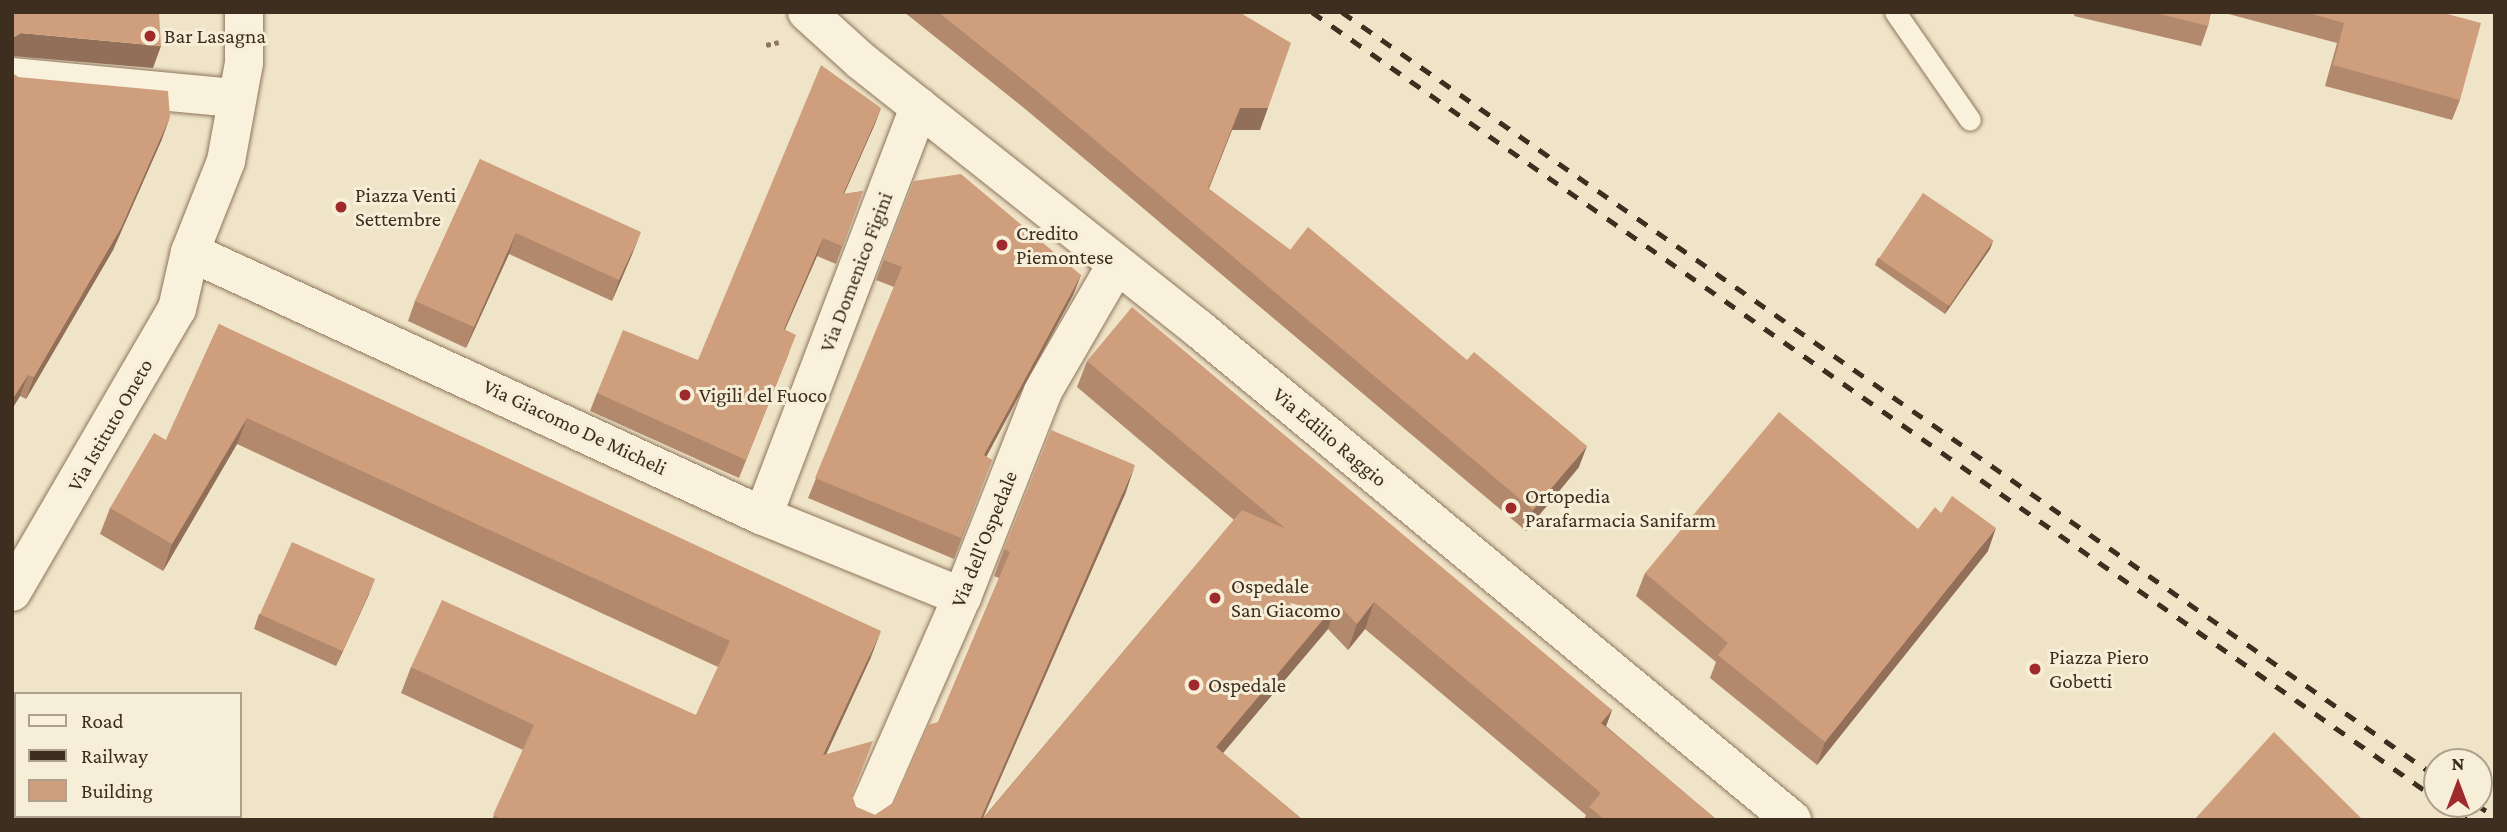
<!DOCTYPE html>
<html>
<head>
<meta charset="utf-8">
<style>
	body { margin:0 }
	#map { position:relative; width:2507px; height:832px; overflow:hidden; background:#f0e4c8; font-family:"Crimson Pro",serif }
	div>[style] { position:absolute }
	.path>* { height:4.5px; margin-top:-2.25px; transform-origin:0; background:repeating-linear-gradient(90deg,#8d765c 0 5px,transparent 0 8.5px) }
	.roads { filter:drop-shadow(0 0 2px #8d765c) drop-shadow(0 0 2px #8d765c) }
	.lane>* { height:21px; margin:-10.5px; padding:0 10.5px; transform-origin:10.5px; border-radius:10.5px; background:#faf1dc }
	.street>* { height:38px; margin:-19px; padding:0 19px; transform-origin:19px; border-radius:19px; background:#faf1dc }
	.secondary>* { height:38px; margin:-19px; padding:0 19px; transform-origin:19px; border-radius:19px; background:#faf1dc }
	.rail>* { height:5px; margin-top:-2.5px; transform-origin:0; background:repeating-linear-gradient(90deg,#3d2e20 0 12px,transparent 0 24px) }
	.wall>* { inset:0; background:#b2896c }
	.shaded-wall>* { inset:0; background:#916f58 }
	.building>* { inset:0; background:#cf9f7d; transform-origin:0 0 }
	.dots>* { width:19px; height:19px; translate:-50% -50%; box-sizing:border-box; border:4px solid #f7eed8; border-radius:50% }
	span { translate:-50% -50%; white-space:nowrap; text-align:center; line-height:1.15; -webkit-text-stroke:6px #f7eed8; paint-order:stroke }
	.poi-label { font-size:21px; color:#3d2e20 }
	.left { translate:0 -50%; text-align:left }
	.street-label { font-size:21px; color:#3d2e20 }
	.frame { position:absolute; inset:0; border:14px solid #3d2e20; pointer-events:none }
	.legend { position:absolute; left:14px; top:692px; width:228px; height:126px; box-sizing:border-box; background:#f7eed8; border:2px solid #ada18e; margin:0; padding:9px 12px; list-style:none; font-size:21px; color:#3d2e20 }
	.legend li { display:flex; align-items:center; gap:14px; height:35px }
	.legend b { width:35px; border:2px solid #ada18e }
	.north { position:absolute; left:2423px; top:748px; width:70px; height:70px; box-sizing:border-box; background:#f7eed8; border:2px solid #ada18e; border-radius:50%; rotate:0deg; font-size:19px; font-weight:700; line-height:28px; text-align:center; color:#3d2e20 }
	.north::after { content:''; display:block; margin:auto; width:24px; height:32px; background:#9e2a2b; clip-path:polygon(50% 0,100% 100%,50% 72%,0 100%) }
</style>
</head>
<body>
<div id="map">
	<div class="path">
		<div style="left:766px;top:45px;width:13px;rotate:-13deg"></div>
	</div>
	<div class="roads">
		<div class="lane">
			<div style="left:1895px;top:12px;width:131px;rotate:55.2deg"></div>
		</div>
		<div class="street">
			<div style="left:12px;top:77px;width:225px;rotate:5.4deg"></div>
			<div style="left:190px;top:252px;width:631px;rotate:24.74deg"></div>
			<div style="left:763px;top:516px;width:215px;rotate:22.1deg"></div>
			<div style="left:763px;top:516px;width:438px;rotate:-69.1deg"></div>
			<div style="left:864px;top:820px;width:244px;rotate:-66.3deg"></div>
			<div style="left:962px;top:597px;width:221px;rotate:-68.5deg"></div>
			<div style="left:1043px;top:391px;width:146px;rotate:-59.9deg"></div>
		</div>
		<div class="secondary">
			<div style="left:807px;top:12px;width:73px;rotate:42.2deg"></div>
			<div style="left:861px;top:61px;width:431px;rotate:38.4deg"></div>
			<div style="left:1199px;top:329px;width:770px;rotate:39.62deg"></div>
			<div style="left:12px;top:592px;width:328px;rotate:-59.8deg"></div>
			<div style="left:177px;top:309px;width:58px;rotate:-77.2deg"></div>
			<div style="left:190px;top:252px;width:98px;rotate:-68.4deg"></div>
			<div style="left:226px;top:161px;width:100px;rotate:-79.6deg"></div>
			<div style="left:244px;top:63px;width:51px;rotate:-90deg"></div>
		</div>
	</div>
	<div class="rail">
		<div style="left:1312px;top:12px;width:1373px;rotate:34.97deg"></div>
		<div style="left:1342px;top:12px;width:1336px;rotate:34.94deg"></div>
		<div style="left:2445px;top:804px;width:27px;rotate:36deg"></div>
		<div style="left:2476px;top:804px;width:23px;rotate:34deg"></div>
	</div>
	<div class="wall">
		<div style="clip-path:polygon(904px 12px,1239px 12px,1260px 130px,1232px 130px,1209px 189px,1579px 467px,1526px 531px,1024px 108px)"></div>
		<div style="clip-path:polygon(2075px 12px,2211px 12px,2208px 26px,2201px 46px,2074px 16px)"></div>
		<div style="clip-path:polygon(2221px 12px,2440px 12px,2460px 100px,2452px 120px,2325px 86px,2337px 43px)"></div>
		<div style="clip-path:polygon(12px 73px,18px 77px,162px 139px,113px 250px,26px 399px,20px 396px,12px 409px)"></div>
		<div style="clip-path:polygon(881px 108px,874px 126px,844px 194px,863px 191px,836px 264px,817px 256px,785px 330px,789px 353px,739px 478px,590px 411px,597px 393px,698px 360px)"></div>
		<div style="clip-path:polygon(480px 159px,633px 252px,612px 301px,509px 254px,466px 348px,408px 321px,415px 301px)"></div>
		<div style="clip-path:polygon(914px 181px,1081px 275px,1073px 295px,986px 457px,992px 460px,954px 559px,808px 498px,894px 287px,876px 280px)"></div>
		<div style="clip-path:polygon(1993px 241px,1990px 249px,1945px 314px,1875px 265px,1878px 258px)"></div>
		<div style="clip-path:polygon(219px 324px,871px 657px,826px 754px,852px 796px,856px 807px,875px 815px,893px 803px,938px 722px,999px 578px,994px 576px,1004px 549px,1126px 492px,983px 818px,1234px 520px,1077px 387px,1087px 361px,1612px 710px,1606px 726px,1717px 820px,1584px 820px,1586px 815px,1365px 629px,1348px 650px,1328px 629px,1223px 753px,1303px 820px,492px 820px,523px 750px,401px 693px,411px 667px,696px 715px,718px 667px,237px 444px,163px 571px,100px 534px,110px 508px,166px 440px)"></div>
		<div style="clip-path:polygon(1941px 513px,1988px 551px,1817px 765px,1710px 678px,1716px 662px,1636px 596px,1645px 573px,1918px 529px)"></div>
		<div style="clip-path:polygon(369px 594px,336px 666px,254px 629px,259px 614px)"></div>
	</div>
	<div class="shaded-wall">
		<div style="clip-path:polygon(21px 33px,161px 46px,153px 68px,12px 56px,12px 38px)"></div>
		<div style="clip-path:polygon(881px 108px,874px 126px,836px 212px,843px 194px)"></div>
		<div style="clip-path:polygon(1240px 108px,1268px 108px,1260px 130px,1232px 130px,1200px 210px)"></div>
		<div style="clip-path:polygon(170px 117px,162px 139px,113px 250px,26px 399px,34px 377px)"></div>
		<div style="clip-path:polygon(641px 232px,633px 252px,612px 301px,619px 280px)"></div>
		<div style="clip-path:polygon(516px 233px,509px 254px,466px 348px,474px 327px)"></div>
		<div style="clip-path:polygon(823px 238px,817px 256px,777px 347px,784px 329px)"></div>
		<div style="clip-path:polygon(1993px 241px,1990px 249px,1945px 314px,1948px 306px)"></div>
		<div style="clip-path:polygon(1081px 275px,1073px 295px,976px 476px,984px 455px)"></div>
		<div style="clip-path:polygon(28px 375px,20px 396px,12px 409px,12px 400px)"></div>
		<div style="clip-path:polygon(247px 418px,237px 444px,163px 571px,172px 544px)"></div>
		<div style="clip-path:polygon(1587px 446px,1579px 467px,1526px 531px,1533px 510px)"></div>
		<div style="clip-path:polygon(1135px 465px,1126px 492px,982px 820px,980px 820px)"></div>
		<div style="clip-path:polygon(1996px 528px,1988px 551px,1817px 765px,1825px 742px)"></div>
		<div style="clip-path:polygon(375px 579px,369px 594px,336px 666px,342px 651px)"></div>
		<div style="clip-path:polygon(1374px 602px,1365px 629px,1348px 650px,1357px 624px)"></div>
		<div style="clip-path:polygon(1337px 603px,1328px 629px,1206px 773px,1216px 747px)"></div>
		<div style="clip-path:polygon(881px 631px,871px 657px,814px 781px,823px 755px)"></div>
		<div style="clip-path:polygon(1612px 710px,1602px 737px,1601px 723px)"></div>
	</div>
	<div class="building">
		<div style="clip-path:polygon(12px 12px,159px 12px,161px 46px,21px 33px,12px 38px)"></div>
		<div style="clip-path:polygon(938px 12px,1239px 12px,1291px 43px,1268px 108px,1240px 108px,1208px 188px,1290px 250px,1308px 227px,1467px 360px,1474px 352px,1587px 446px,1533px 510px,1032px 87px)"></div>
		<div style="clip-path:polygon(2152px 12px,2211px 12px,2208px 26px)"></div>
		<div style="clip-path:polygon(2305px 12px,2440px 12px,2481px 23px,2460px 100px,2333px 65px,2344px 23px)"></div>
		<div style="clip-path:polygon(821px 65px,881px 108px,843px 194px,863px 191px,842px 246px,823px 238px,784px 329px,796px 335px,746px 460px,597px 393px,623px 330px,698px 360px)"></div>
		<div style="clip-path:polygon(12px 73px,18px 77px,168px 91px,170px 117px,121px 228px,34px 377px,28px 375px,12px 400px)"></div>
		<div style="clip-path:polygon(480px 159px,641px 232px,619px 280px,516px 233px,474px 327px,415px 301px)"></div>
		<div style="clip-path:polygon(961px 174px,1081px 275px,984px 455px,992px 460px,961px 538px,815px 478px,902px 267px,884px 260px,914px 181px)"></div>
		<div style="left:1923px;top:193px;width:85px;height:79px;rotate:34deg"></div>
		<div style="clip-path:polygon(1132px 307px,1612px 710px,1601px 723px,1717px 820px,1605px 820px,1589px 807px,1601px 793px,1374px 602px,1357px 624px,1337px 603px,1216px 747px,1303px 820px,982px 820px,1242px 510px,1286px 529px,1087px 361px)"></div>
		<div style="clip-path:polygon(219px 324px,881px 631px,823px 755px,873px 741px,852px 795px,856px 807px,875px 815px,893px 803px,928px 725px,938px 722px,1010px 552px,1004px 549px,1051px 430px,1135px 465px,980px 820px,503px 820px,493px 815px,534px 725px,411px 667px,442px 600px,696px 715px,730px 641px,247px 418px,172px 544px,110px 508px,154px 433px,166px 440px)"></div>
		<div style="clip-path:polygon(1779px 412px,1918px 529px,1935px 507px,1941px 513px,1952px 496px,1996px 528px,1825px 742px,1718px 655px,1728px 643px,1645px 573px)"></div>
		<div style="left:292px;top:542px;width:91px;height:79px;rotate:24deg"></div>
		<div style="clip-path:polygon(2274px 732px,2363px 820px,2194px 820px)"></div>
		<div style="clip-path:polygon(12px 786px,16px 788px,16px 816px,50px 816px,48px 820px,12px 820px)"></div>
	</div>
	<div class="dots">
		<div style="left:150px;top:36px;background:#9e2a2b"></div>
		<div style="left:341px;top:207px;background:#9e2a2b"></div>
		<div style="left:1002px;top:245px;background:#9e2a2b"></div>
		<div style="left:685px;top:395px;background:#9e2a2b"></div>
		<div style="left:1511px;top:508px;background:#9e2a2b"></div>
		<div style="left:1215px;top:598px;background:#9e2a2b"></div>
		<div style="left:2035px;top:669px;background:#9e2a2b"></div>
		<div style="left:1194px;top:685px;background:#9e2a2b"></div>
	</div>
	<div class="poi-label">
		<span class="left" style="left:164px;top:36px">Bar Lasagna</span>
		<span class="left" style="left:355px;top:207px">Piazza Venti<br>Settembre</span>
		<span class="left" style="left:1016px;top:245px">Credito<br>Piemontese</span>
		<span class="left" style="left:699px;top:395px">Vigili del Fuoco</span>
		<span class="left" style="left:1525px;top:508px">Ortopedia<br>Parafarmacia Sanifarm</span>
		<span class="left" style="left:1231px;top:598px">Ospedale<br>San Giacomo</span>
		<span class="left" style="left:2049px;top:669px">Piazza Piero<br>Gobetti</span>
		<span class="left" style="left:1208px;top:685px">Ospedale</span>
	</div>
	<div class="street-label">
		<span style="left:856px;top:272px;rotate:-69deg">Via Domenico Figini</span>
		<span style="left:110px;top:425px;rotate:-60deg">Via Istituto Oneto</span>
		<span style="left:575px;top:427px;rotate:25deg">Via Giacomo De Micheli</span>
		<span style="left:1330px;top:437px;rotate:40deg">Via Edilio Raggio</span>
		<span style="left:984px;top:539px;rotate:-68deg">Via dell'Ospedale</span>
	</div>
	<div class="frame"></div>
	<ul class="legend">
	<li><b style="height:9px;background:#faf1dc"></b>Road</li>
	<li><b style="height:9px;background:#3d2e20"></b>Railway</li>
	<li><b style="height:19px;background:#cf9f7d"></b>Building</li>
	</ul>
	<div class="north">N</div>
</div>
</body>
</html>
